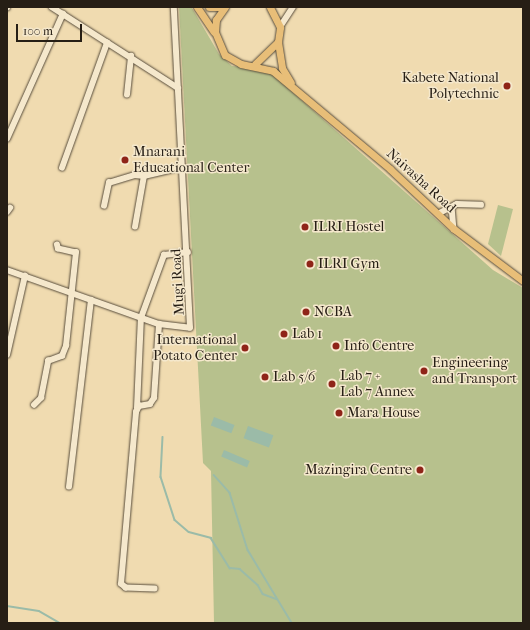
<!DOCTYPE html>
<html>
<head>
<meta charset="utf-8">
<style>
	body { margin:0 }
	#map { position:relative; width:530px; height:630px; overflow:hidden; background:#f0dbb0; font-family:"IM FELL French Canon",serif }
	div>[style] { position:absolute }
	.green>* { inset:0; background:#b7c18d }
	.water>* { inset:0; background:#9bbba8; transform-origin:0 0 }
	.stream>* { height:1.5px; margin:-0.75px; padding:0 0.75px; transform-origin:0.75px; border-radius:0.75px; background:#9bbba8 }
	.roads { filter:drop-shadow(0 0 1px #584d3c) drop-shadow(0 0 1px #584d3c) }
	.minor>* { height:5.5px; margin:-2.75px; padding:0 2.75px; transform-origin:2.75px; border-radius:2.75px; background:#f5e8cc }
	.major>* { height:7px; margin:-3.5px; padding:0 3.5px; transform-origin:3.5px; border-radius:3.5px; background:#e8be78 }
	.dots>* { width:11px; height:11px; translate:-50% -50%; box-sizing:border-box; border:2px solid #f5e8cc; border-radius:50% }
	span { translate:-50% -50%; white-space:nowrap; text-align:center; line-height:1.15; -webkit-text-stroke:3px #f5e8cc; paint-order:stroke }
	.poi-label { font-size:14px; color:#261e15 }
	.right { translate:-100% -50%; text-align:right }
	.left { translate:0 -50%; text-align:left }
	.street-label { font-size:14px; color:#261e15 }
	.frame { position:absolute; inset:0; border:8px solid #261e15; pointer-events:none }
	.scale { position:absolute; left:16px; top:24px; width:66px; height:18px; box-sizing:border-box; border:2px solid #261e15; border-top:0; padding-left:5px; font-size:12px; line-height:14px; white-space:nowrap; color:#261e15; -webkit-text-stroke:3px #f5e8cc; paint-order:stroke }
</style>
</head>
<body>
<div id="map">
	<div class="green">
		<div style="clip-path:polygon(179px 7px,192px 8px,219px 54px,232px 66px,260px 69px,273px 75px,493px 270px,523px 288px,523px 623px,214px 623px,211px 471px,203px 463px)"></div>
		<div style="clip-path:polygon(498px 205px,513px 209px,501px 256px,488px 244px)"></div>
	</div>
	<div class="water">
		<div style="left:214px;top:417px;width:22px;height:9px;rotate:21deg"></div>
		<div style="left:248px;top:426px;width:27px;height:13px;rotate:20deg"></div>
		<div style="left:224px;top:450px;width:28px;height:7px;rotate:23deg"></div>
	</div>
	<div class="stream">
		<div style="left:163px;top:437px;width:40px;rotate:92.9deg"></div>
		<div style="left:161px;top:477px;width:45px;rotate:72deg"></div>
		<div style="left:175px;top:520px;width:18px;rotate:41deg"></div>
		<div style="left:189px;top:532px;width:23px;rotate:15deg"></div>
		<div style="left:211px;top:538px;width:36px;rotate:58deg"></div>
		<div style="left:230px;top:568px;width:10px;rotate:6deg"></div>
		<div style="left:240px;top:569px;width:24px;rotate:42deg"></div>
		<div style="left:258px;top:585px;width:10px;rotate:61deg"></div>
		<div style="left:263px;top:594px;width:14px;rotate:21deg"></div>
		<div style="left:214px;top:475px;width:24px;rotate:48deg"></div>
		<div style="left:230px;top:493px;width:60px;rotate:72.5deg"></div>
		<div style="left:248px;top:550px;width:85px;rotate:58.9deg"></div>
		<div style="left:7px;top:606px;width:32px;rotate:9deg"></div>
		<div style="left:39px;top:611px;width:24px;rotate:30deg"></div>
	</div>
	<div class="roads">
		<div class="minor">
			<div style="left:52px;top:7px;width:150px;rotate:32.7deg"></div>
			<div style="left:7px;top:8px;width:1px;rotate:-90deg"></div>
			<div style="left:280px;top:27px;width:24px;rotate:-57deg"></div>
			<div style="left:127px;top:95px;width:39px;rotate:-84deg"></div>
			<div style="left:7px;top:139px;width:137px;rotate:-65.9deg"></div>
			<div style="left:62px;top:168px;width:133px;rotate:-70.2deg"></div>
			<div style="left:104px;top:206px;width:24px;rotate:-78deg"></div>
			<div style="left:109px;top:183px;width:27px;rotate:-17deg"></div>
			<div style="left:135px;top:175px;width:9px;rotate:6deg"></div>
			<div style="left:144px;top:176px;width:40px;rotate:-13deg"></div>
			<div style="left:452px;top:207px;width:22px;rotate:85deg"></div>
			<div style="left:7px;top:212px;width:5px;rotate:-53deg"></div>
			<div style="left:438px;top:214px;width:21px;rotate:-28deg"></div>
			<div style="left:457px;top:204px;width:24px;rotate:2deg"></div>
			<div style="left:135px;top:227px;width:52px;rotate:-80deg"></div>
			<div style="left:7px;top:270px;width:161px;rotate:19.6deg"></div>
			<div style="left:159px;top:324px;width:31px;rotate:7deg"></div>
			<div style="left:190px;top:328px;width:321px;rotate:-92.9deg"></div>
			<div style="left:7px;top:355px;width:81px;rotate:-77.2deg"></div>
			<div style="left:34px;top:405px;width:10px;rotate:-45deg"></div>
			<div style="left:41px;top:398px;width:38px;rotate:-79deg"></div>
			<div style="left:48px;top:361px;width:15px;rotate:-20deg"></div>
			<div style="left:62px;top:356px;width:11px;rotate:-68deg"></div>
			<div style="left:66px;top:346px;width:94px;rotate:-83.9deg"></div>
			<div style="left:76px;top:253px;width:18px;rotate:-167deg"></div>
			<div style="left:58px;top:249px;width:4px;rotate:-104deg"></div>
			<div style="left:137px;top:408px;width:90px;rotate:-87.5deg"></div>
			<div style="left:141px;top:318px;width:67px;rotate:-69.9deg"></div>
			<div style="left:164px;top:255px;width:24px;rotate:-7deg"></div>
			<div style="left:69px;top:487px;width:188px;rotate:-83.3deg"></div>
			<div style="left:155px;top:589px;width:29px;rotate:-178deg"></div>
			<div style="left:126px;top:588px;width:6px;rotate:-141deg"></div>
			<div style="left:121px;top:584px;width:173px;rotate:-85deg"></div>
			<div style="left:136px;top:412px;width:7px;rotate:-63deg"></div>
			<div style="left:139px;top:406px;width:11px;rotate:-10deg"></div>
			<div style="left:150px;top:404px;width:7px;rotate:-56deg"></div>
			<div style="left:154px;top:398px;width:74px;rotate:-86.1deg"></div>
		</div>
		<div class="major">
			<div style="left:197px;top:7px;width:30px;rotate:56deg"></div>
			<div style="left:209px;top:7px;width:15px"></div>
			<div style="left:225px;top:7px;width:16px;rotate:125deg"></div>
			<div style="left:216px;top:20px;width:12px;rotate:95deg"></div>
			<div style="left:215px;top:32px;width:25px;rotate:67deg"></div>
			<div style="left:225px;top:55px;width:18px;rotate:29deg"></div>
			<div style="left:241px;top:64px;width:33px;rotate:12deg"></div>
			<div style="left:273px;top:71px;width:153px;rotate:39.9deg"></div>
			<div style="left:390px;top:169px;width:88px;rotate:43.2deg"></div>
			<div style="left:454px;top:229px;width:86px;rotate:37deg"></div>
			<div style="left:278px;top:42px;width:26px;rotate:81deg"></div>
			<div style="left:282px;top:68px;width:17px;rotate:59deg"></div>
			<div style="left:255px;top:64px;width:32px;rotate:-44deg"></div>
			<div style="left:278px;top:42px;width:15px;rotate:-82deg"></div>
			<div style="left:280px;top:27px;width:22px;rotate:-117deg"></div>
		</div>
	</div>
	<div class="dots">
		<div style="left:507px;top:86px;background:#8f2418"></div>
		<div style="left:125px;top:160px;background:#8f2418"></div>
		<div style="left:305px;top:227px;background:#8f2418"></div>
		<div style="left:310px;top:264px;background:#8f2418"></div>
		<div style="left:306px;top:312px;background:#8f2418"></div>
		<div style="left:284px;top:334px;background:#8f2418"></div>
		<div style="left:336px;top:346px;background:#8f2418"></div>
		<div style="left:245px;top:348px;background:#8f2418"></div>
		<div style="left:424px;top:371px;background:#8f2418"></div>
		<div style="left:265px;top:377px;background:#8f2418"></div>
		<div style="left:332px;top:384px;background:#8f2418"></div>
		<div style="left:339px;top:413px;background:#8f2418"></div>
		<div style="left:420px;top:470px;background:#8f2418"></div>
	</div>
	<div class="poi-label">
		<span class="right" style="left:499px;top:86px">Kabete National<br>Polytechnic</span>
		<span class="left" style="left:133px;top:160px">Mnarani<br>Educational Center</span>
		<span class="left" style="left:313px;top:227px">ILRI Hostel</span>
		<span class="left" style="left:318px;top:264px">ILRI Gym</span>
		<span class="left" style="left:314px;top:312px">NCBA</span>
		<span class="left" style="left:292px;top:334px">Lab 1</span>
		<span class="right" style="left:237px;top:348px">International<br>Potato Center</span>
		<span class="left" style="left:344px;top:346px">Info Centre</span>
		<span class="left" style="left:432px;top:371px">Engineering<br>and Transport</span>
		<span class="left" style="left:340px;top:384px">Lab 7 +<br>Lab 7 Annex</span>
		<span class="left" style="left:273px;top:377px">Lab 5/6</span>
		<span class="left" style="left:347px;top:413px">Mara House</span>
		<span class="right" style="left:412px;top:470px">Mazingira Centre</span>
	</div>
	<div class="street-label">
		<span style="left:421px;top:181px;rotate:42deg">Naivasha Road</span>
		<span style="left:178px;top:282px;rotate:-93deg">Mugi Road</span>
	</div>
	<div class="frame"></div>
	<div class="scale">100 m</div>
</div>
</body>
</html>
